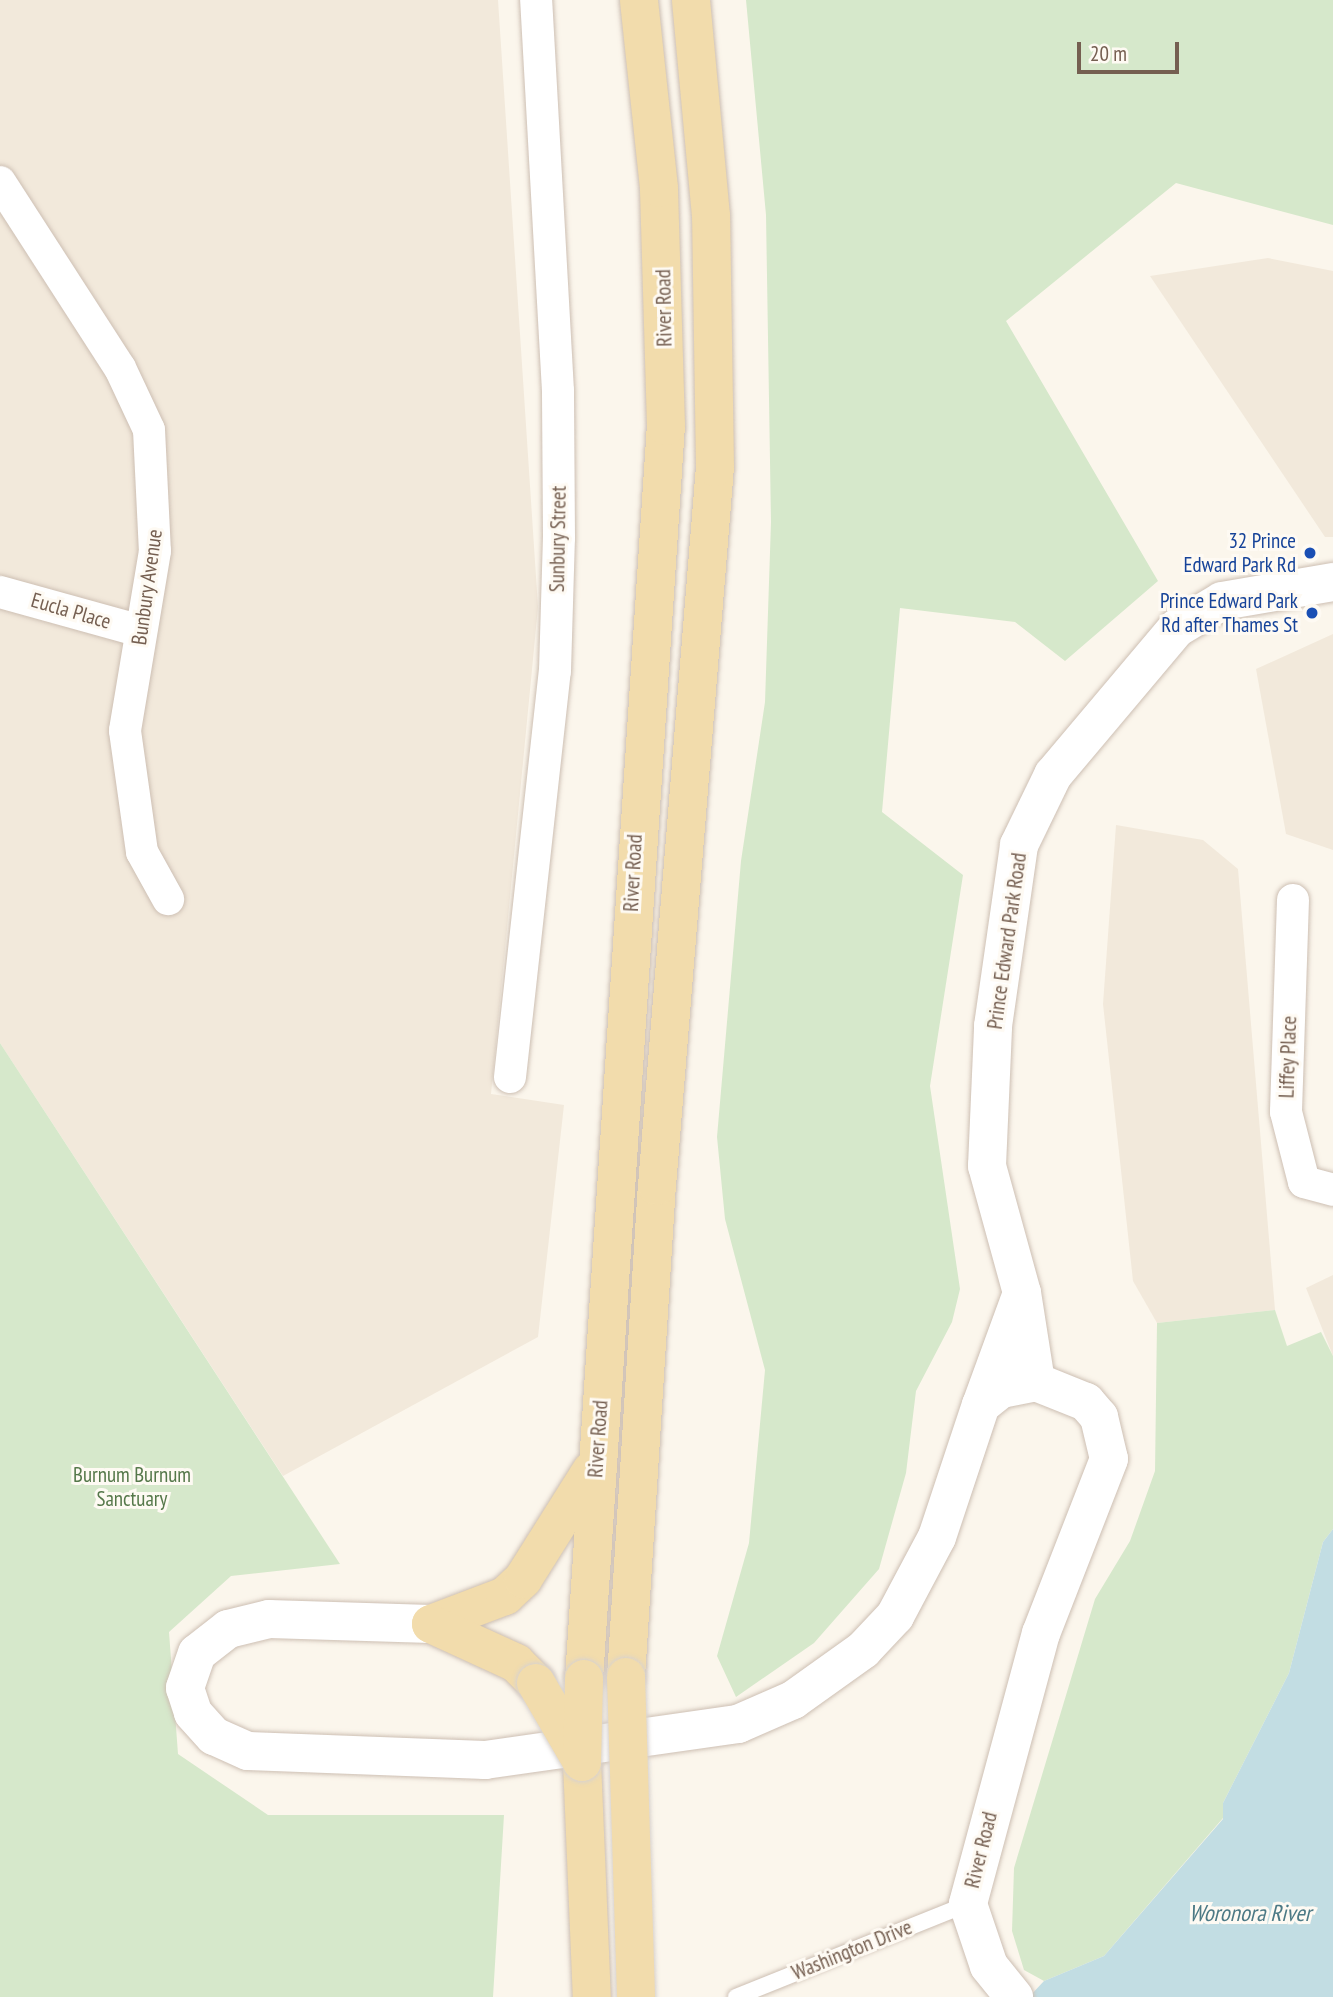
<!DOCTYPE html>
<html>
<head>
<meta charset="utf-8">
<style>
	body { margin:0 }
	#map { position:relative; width:1333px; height:1997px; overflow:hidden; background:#fbf6ec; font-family:"PT Sans Narrow",sans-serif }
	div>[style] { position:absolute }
	.residential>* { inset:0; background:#f2e9db }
	.green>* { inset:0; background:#d6e8cb }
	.water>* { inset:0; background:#c2dde3 }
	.roads { filter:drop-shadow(0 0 2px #cdbfb3) drop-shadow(0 0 2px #cdbfb3) }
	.lane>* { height:16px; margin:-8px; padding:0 8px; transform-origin:8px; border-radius:8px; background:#fff }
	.street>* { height:32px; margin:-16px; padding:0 16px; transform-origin:16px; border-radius:16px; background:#fff }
	.secondary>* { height:38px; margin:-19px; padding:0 19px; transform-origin:19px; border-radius:19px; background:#fff }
	.primary>* { height:38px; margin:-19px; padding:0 19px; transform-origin:19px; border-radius:19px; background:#f2dcac }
	.bridges { filter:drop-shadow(0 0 2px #d8d2ce) drop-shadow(0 0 2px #d8d2ce) }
	.primary-bridge>* { height:38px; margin:-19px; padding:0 19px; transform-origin:19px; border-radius:19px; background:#f2dcac }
	.dots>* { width:19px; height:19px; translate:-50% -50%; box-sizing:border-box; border:4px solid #fefaf3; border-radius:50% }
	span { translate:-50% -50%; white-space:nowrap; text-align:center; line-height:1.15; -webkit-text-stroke:6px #fefaf3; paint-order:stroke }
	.street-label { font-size:21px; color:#755f51 }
	.transit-label { font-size:21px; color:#164399 }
	.right { translate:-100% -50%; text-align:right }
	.park-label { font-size:21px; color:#55784a }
	.water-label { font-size:23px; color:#4c7985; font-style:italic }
	.scale { position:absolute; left:1077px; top:42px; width:102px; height:32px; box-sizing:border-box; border:4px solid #755f51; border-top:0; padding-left:9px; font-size:21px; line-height:24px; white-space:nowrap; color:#755f51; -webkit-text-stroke:5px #fefaf3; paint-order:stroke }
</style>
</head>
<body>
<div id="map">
	<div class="residential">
		<div style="clip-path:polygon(0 0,498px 0,538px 607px,491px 1094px,564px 1105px,538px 1337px,283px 1476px,0 1043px)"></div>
		<div style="clip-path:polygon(1268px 258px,1333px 271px,1333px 537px,1325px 537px,1150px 276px)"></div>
		<div style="clip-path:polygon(1333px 634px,1333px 850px,1286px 834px,1256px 669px)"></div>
		<div style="clip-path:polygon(1116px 825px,1203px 840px,1238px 869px,1275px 1310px,1157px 1323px,1133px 1281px,1103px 1004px)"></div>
		<div style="clip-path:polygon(1333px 1275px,1333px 1356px,1306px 1288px)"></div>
	</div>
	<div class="green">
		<div style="clip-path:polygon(746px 0,1333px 0,1333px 225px,1176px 183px,1006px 321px,1158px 581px,1065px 661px,1015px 622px,900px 608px,882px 812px,963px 875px,930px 1086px,960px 1289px,952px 1322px,916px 1391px,906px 1473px,879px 1569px,814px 1643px,736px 1697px,717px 1656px,749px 1543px,765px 1370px,725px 1219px,717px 1137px,741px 861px,765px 702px,771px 522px,766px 215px)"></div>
		<div style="clip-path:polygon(0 1043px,340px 1564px,231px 1576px,169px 1632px,178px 1754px,268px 1815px,504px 1815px,493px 1997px,0 1997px)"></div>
		<div style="clip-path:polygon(1275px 1310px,1287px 1346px,1321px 1332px,1333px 1356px,1333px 1529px,1323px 1542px,1289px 1673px,1223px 1803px,1223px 1818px,1104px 1956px,1044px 1981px,1024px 1970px,1012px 1931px,1014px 1868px,1095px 1599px,1130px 1541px,1155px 1471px,1157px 1323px)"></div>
	</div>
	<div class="water">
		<div style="clip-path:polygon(1333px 1529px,1333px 1997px,1029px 1997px,1044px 1981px,1104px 1956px,1223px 1819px,1223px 1803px,1289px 1673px,1323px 1542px)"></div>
	</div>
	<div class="roads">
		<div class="lane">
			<div style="left:736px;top:1997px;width:249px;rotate:-21.9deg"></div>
		</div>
		<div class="street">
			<div style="left:0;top:182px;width:221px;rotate:57.2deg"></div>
			<div style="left:120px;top:368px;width:68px;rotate:64.9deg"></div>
			<div style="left:149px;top:430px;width:121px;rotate:87.2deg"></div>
			<div style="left:155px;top:551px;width:182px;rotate:99.5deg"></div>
			<div style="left:125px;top:731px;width:122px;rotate:82deg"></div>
			<div style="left:142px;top:852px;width:54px;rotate:61deg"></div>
			<div style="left:0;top:592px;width:146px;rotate:15.5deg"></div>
			<div style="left:1293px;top:900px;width:212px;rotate:91.9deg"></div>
			<div style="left:1286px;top:1112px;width:72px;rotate:75.6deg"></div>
			<div style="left:1304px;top:1182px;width:30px;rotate:15deg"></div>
			<div style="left:510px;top:1077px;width:408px;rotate:-83.7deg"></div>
			<div style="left:555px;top:671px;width:133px;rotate:-88.3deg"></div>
			<div style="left:559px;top:538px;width:147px;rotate:-90.4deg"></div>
			<div style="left:558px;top:391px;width:392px;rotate:-93.2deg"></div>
		</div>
		<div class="secondary">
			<div style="left:1036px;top:1382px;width:90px;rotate:-98.9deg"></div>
			<div style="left:1022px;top:1293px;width:132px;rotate:-105.4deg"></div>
			<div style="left:987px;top:1166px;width:140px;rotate:-87.5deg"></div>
			<div style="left:993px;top:1026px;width:183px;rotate:-81.8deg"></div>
			<div style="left:1019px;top:845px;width:78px;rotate:-64.1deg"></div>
			<div style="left:1053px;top:775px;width:192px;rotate:-49.9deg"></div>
			<div style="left:1177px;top:628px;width:52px;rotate:-31deg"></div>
			<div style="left:1222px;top:601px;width:113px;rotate:-9.7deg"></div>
			<div style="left:981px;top:1405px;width:119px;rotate:-69.9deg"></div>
			<div style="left:431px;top:1624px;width:162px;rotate:-178.2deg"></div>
			<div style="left:269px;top:1619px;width:42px;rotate:166.3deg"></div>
			<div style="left:228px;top:1629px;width:39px;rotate:142deg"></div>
			<div style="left:197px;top:1653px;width:37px;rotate:109deg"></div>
			<div style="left:185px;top:1688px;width:26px;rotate:72deg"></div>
			<div style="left:193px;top:1713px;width:31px;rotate:48deg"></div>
			<div style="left:214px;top:1736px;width:37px;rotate:24deg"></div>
			<div style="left:248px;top:1751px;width:237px;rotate:2.2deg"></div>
			<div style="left:485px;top:1760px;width:256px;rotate:-8.1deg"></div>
			<div style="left:738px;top:1724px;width:60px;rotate:-23.6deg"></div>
			<div style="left:793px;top:1700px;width:86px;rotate:-35.5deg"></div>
			<div style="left:863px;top:1650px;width:47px;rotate:-46.7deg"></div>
			<div style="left:895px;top:1616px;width:89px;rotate:-62deg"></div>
			<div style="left:937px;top:1537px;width:139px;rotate:-71.6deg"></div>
			<div style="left:981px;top:1405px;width:26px;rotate:-39deg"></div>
			<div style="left:1001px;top:1389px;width:36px;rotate:-11deg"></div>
			<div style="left:1036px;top:1382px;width:54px;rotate:21.8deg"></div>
			<div style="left:1086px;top:1402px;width:20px;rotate:49deg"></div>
			<div style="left:1099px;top:1417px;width:43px;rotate:76.6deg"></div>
			<div style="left:1109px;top:1459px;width:187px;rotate:111.3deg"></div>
			<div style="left:1041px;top:1633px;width:281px;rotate:105.1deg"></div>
			<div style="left:968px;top:1904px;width:65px;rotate:71.3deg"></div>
			<div style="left:989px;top:1966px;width:40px;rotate:51deg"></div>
		</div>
		<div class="primary">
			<div style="left:431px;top:1624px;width:79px;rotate:-20.7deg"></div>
			<div style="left:505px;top:1596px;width:25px;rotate:-43deg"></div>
			<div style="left:523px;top:1579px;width:128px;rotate:-57.8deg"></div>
			<div style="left:431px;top:1624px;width:94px;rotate:24.6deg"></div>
			<div style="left:516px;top:1663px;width:28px;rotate:45deg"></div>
			<div style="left:626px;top:1677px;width:492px;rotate:-86.4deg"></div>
			<div style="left:657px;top:1186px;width:721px;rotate:-85.39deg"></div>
			<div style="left:715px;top:467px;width:251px;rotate:-90.9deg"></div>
			<div style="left:711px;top:216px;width:217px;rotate:-95.3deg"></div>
			<div style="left:584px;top:1679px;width:1256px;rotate:-86.26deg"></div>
			<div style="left:666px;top:426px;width:238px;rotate:-91.7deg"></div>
			<div style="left:659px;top:188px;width:189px;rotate:-96.1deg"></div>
			<div style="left:582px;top:1762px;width:235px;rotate:87.6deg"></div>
		</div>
	</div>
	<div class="bridges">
		<div class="primary-bridge">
			<div style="left:626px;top:1677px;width:320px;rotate:88.2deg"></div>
			<div style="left:536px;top:1683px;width:91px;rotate:59.8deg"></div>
			<div style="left:582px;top:1762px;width:83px;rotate:-88.6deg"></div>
		</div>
	</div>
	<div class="dots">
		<div style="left:1310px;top:553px;background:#1a4fb4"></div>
		<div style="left:1312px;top:613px;background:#1a4fb4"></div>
	</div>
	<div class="street-label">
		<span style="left:664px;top:308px;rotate:-91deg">River Road</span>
		<span style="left:558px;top:539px;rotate:-89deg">Sunbury Street</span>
		<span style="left:147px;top:587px;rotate:-82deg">Bunbury Avenue</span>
		<span style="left:71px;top:611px;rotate:16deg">Eucla Place</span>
		<span style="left:633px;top:873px;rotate:-87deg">River Road</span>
		<span style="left:1007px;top:941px;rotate:-82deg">Prince Edward Park Road</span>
		<span style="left:1288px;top:1057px;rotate:-88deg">Liffey Place</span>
		<span style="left:598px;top:1439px;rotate:-86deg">River Road</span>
		<span style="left:981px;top:1850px;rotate:-76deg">River Road</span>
		<span style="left:852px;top:1950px;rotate:-22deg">Washington Drive</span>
	</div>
	<div class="transit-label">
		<span class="right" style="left:1296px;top:553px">32 Prince<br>Edward Park Rd</span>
		<span class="right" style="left:1298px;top:613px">Prince Edward Park<br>Rd after Thames St</span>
	</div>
	<div class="park-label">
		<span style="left:132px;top:1487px">Burnum Burnum<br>Sanctuary</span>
	</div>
	<div class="water-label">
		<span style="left:1250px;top:1913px">Woronora River</span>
	</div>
	<div class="scale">20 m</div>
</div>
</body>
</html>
